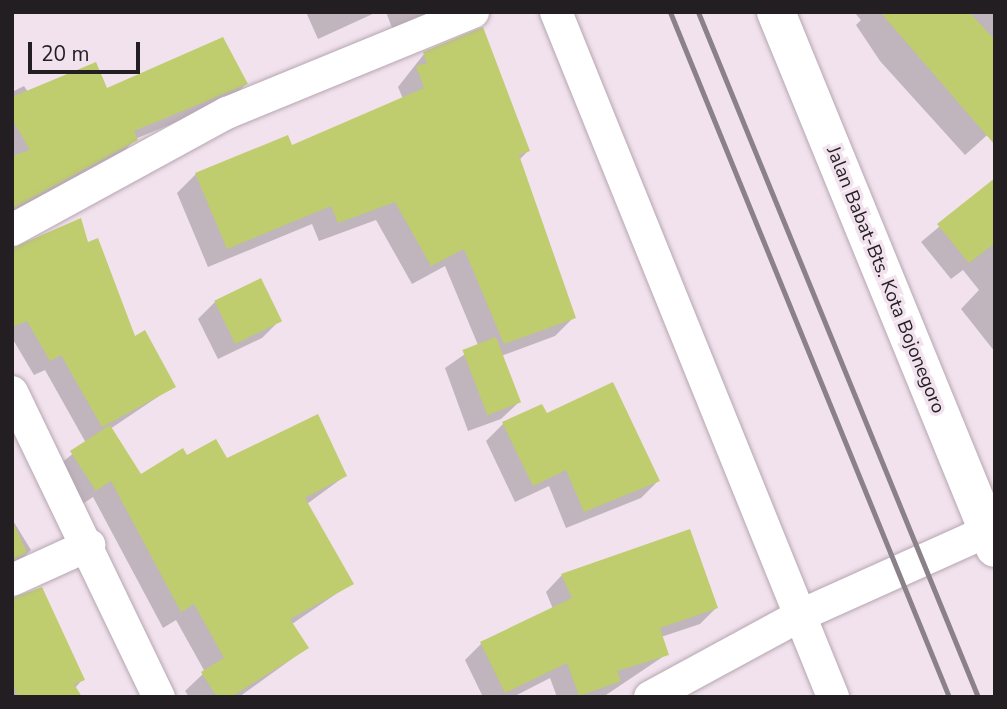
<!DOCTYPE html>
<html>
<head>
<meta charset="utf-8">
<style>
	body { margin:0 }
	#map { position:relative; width:1007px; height:709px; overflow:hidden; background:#f1e2ed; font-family:"Nunito Sans",sans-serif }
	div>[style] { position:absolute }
	.shadow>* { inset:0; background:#0003 }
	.building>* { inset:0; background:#bfcd6e; transform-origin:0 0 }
	.roads { filter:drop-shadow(0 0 2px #b5a6b1) drop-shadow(0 0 2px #b5a6b1) }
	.minor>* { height:32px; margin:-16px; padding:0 16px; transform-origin:16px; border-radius:16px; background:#fff }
	.trunk>* { height:38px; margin:-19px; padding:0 19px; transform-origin:19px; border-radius:19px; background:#fff }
	.rail>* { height:5px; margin:-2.5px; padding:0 2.5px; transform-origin:2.5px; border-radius:2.5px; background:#8b8189 }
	span { translate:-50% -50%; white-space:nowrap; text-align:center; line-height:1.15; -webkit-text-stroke:7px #f1e2ed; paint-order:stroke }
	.street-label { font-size:19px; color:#231e22 }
	.frame { position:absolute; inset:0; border:14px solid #231e22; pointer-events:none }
	.scale { position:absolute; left:28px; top:42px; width:112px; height:32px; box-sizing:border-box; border:4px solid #231e22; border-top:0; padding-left:9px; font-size:21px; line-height:24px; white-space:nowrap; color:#231e22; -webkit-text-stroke:5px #f1e2ed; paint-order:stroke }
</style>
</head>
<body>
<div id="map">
	<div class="shadow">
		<div style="clip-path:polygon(306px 12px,377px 12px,318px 39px)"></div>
		<div style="clip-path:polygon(386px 12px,452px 12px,394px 33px)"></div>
		<div style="clip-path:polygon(854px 12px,995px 12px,995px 128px,965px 155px,880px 61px,856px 25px,861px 20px)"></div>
		<div style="clip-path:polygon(424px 54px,528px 151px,519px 160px,574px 317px,555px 336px,501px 356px,519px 402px,501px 419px,468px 431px,445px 368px,478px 345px,445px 266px,412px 284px,376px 220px,319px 241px,312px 224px,208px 267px,177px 193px,196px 174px,291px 147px,403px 99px,398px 87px)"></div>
		<div style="clip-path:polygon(246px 84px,230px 100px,135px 139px,120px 156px,12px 215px,12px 92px,24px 86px,28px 92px)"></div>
		<div style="clip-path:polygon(995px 180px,995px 352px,961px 309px,979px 290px,963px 270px,951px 279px,921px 242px)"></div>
		<div style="clip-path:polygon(86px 244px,134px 338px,174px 386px,110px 429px,141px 476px,187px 458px,345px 476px,307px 504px,352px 583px,292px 624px,307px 648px,239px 697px,189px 697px,185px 691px,205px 672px,176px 620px,163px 628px,93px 497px,78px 507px,54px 469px,86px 443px,45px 370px,34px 375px,12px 338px,12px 250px)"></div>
		<div style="clip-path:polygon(215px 302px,280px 320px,262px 338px,218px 359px,198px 319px)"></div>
		<div style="clip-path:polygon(503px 424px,658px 481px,641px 498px,566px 528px,549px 486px,515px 502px,486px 441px)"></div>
		<div style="clip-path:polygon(12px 519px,31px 550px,12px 568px)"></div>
		<div style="clip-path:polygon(562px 575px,716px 608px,700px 624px,661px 637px,667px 654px,603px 697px,557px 697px,550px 678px,513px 697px,483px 697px,465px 660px,481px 644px,553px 609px,546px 592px)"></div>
		<div style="clip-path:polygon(12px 600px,83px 679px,75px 688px,80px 697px,12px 697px)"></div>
	</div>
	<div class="building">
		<div style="clip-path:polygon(880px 12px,969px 12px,995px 40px,995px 145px)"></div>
		<div style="clip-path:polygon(483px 27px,530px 151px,519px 155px,576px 318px,504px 344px,464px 249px,431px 266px,395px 202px,338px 223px,331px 206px,227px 249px,195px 173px,288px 135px,292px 145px,424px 88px,416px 66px,427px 63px,423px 52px)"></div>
		<div style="clip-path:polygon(223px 37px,248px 84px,134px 131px,138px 140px,12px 209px,12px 156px,30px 150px,12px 119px,12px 97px,96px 62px,107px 88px)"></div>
		<div style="clip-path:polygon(995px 178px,995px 243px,969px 263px,937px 224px)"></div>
		<div style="clip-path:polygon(81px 218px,88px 242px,98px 238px,135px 336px,145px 330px,176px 387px,102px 427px,61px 355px,50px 361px,27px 321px,12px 327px,12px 248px)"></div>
		<div style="left:261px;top:278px;width:48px;height:52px;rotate:64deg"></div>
		<div style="left:496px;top:337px;width:70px;height:36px;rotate:69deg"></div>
		<div style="clip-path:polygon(613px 382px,660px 481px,584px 512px,566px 470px,533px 486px,502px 422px,542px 404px,547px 413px)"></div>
		<div style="clip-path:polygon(318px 414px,347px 476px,305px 498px,354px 584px,290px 619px,309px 648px,231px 697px,217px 697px,201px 672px,224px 658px,194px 604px,181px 612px,111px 481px,96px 491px,70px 451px,110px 425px,141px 474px,183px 448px,187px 455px,216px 439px,227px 458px)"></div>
		<div style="clip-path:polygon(12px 520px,27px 553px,12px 560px)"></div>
		<div style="clip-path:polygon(690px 529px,718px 608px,660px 628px,669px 655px,617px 671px,621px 681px,579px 696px,567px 663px,505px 693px,480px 642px,572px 598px,561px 574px)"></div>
		<div style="clip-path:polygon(42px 587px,85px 680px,74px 684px,82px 697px,18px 697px,12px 681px,12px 598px)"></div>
	</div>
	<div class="roads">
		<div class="minor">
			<div style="left:556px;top:12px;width:739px;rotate:67.98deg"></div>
			<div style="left:12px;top:230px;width:245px;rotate:-28.6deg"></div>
			<div style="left:227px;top:113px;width:266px;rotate:-22.3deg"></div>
			<div style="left:12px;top:392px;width:339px;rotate:64.3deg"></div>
			<div style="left:12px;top:580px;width:85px;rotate:-24.4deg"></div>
			<div style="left:650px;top:697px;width:172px;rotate:-28.5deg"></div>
			<div style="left:801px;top:615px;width:213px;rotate:-24.2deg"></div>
		</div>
		<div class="trunk">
			<div style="left:776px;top:12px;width:579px;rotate:67.78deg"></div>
		</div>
	</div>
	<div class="rail">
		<div style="left:670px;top:12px;width:740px;rotate:67.84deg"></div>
		<div style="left:698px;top:12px;width:740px;rotate:67.77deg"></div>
	</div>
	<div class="street-label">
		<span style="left:885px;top:280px;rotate:68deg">Jalan Babat-Bts. Kota Bojonegoro</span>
	</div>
	<div class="frame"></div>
	<div class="scale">20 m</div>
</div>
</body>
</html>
